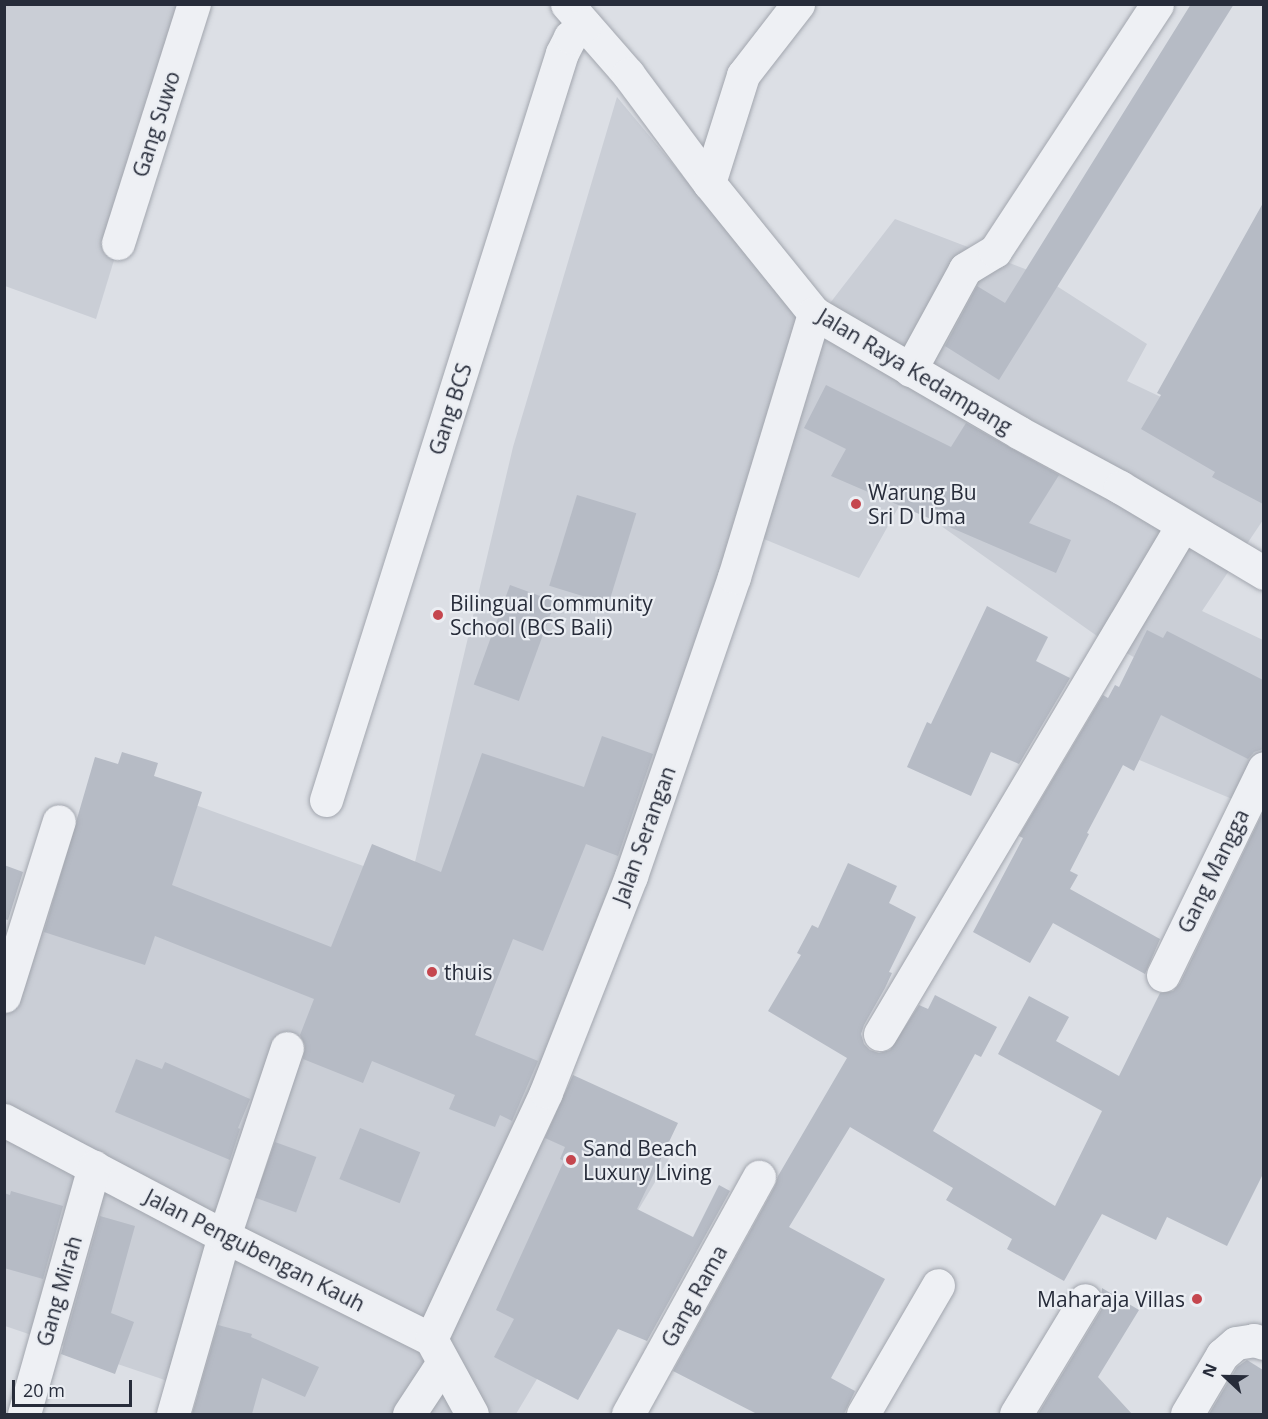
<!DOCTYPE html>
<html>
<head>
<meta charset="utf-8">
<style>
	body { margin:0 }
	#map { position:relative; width:1268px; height:1419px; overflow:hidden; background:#dcdfe5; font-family:"Open Sans",sans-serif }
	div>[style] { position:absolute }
	.built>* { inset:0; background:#caced6 }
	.building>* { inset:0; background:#b6bbc5; transform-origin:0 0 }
	.roads { filter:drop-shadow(0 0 2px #a2a6ae) drop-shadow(0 0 2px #a2a6ae) }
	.minor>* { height:33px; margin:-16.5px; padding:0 16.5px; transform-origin:16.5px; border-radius:16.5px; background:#eef0f4 }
	.dots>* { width:16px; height:16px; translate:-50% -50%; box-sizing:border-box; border:3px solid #ebeef3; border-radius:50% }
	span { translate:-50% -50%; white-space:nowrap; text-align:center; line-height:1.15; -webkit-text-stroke:4.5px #ebeef3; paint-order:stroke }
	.street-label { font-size:21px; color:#272c3a }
	.poi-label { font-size:21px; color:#272c3a }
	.left { translate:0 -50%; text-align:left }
	.right { translate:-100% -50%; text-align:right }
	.frame { position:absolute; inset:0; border:6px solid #272c3a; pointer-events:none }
	.north { position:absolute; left:1196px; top:1347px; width:60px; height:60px; -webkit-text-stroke:4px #ebeef3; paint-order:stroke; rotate:292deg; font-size:16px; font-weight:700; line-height:24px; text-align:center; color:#272c3a }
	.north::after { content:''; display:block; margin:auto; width:21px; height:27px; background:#272c3a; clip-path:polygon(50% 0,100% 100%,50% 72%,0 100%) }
	.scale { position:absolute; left:12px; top:1380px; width:120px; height:27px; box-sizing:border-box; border:3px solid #272c3a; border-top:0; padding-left:8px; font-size:18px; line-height:21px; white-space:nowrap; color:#272c3a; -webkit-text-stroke:4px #ebeef3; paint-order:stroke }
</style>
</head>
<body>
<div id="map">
	<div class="built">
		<div style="clip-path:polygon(4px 5px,192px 5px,96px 319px,5px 286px)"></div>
		<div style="clip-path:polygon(617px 97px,810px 329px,895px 219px,1038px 274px,1147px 344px,1127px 381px,1214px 422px,1245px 383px,1263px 398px,1263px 520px,1202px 611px,1263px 640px,1263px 812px,1137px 759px,1177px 682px,1097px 636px,903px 499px,859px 578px,742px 530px,540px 1080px,673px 1152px,516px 1414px,255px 1414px,159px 1378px,5px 1326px,4px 1011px,99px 770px,410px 883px,513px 447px)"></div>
	</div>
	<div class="building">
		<div style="clip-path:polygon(1191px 4px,1234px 4px,999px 380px,945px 346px,977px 286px,1005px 303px)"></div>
		<div style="clip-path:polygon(1263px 203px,1263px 504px,1212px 477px,1215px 472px,1141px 429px,1161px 395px,1157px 393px)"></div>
		<div style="clip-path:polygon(826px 385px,951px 447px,966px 423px,1059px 475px,1029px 523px,1071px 540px,1056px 573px,831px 476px,846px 449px,804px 428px)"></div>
		<div style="left:577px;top:495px;width:62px;height:95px;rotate:17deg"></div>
		<div style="left:510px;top:585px;width:48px;height:106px;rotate:20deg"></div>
		<div style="clip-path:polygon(987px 606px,1048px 637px,1036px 661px,1070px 678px,1019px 764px,991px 752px,971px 796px,907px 767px,927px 722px,931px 724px)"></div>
		<div style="clip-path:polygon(1147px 630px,1163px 638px,1167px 631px,1263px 680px,1263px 749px,1254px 752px,1248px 759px,1161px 715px,1134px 771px,1123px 765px,1087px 833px,1089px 834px,1070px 871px,1078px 875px,1070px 889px,1160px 939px,1145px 974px,1053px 923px,1030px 963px,973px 932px,1023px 838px,1019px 836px,1103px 695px,1108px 698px,1115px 685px,1119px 687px)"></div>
		<div style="clip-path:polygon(602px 736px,653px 754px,618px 856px,586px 844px,543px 951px,513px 939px,475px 1035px,538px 1061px,512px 1121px,500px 1115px,495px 1127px,449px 1109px,455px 1095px,372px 1061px,363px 1083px,303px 1059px,305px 1045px,300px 1035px,314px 999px,155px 936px,145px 965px,44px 932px,95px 757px,118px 764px,122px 752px,158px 763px,154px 776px,202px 792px,172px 885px,331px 947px,372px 844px,441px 872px,482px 753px,584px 787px)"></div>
		<div style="clip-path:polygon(1263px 812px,1263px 1174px,1227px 1246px,1167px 1217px,1156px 1240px,1102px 1214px,1064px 1281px,1007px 1249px,1012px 1239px,946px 1200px,953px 1188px,850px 1127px,789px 1227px,885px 1279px,831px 1378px,855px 1391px,844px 1414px,757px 1414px,673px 1371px,775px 1186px,778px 1176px,847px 1058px,768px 1011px,801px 955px,797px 953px,812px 925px,818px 928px,848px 863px,897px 886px,889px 903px,916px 917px,889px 972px,892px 973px,885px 988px,864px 1025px,861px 1034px,864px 1044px,870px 1050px,879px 1053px,890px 1050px,919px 1005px,928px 1009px,935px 995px,997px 1027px,981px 1057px,975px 1054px,933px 1131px,1055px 1206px,1102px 1111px,998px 1054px,1029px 996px,1069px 1017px,1056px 1041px,1119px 1076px,1160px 993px,1173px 991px,1180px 983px)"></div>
		<div style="clip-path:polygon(4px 865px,23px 872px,8px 920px,4px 919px)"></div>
		<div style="clip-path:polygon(136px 1059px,162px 1069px,165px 1062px,250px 1099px,238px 1128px,240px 1129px,230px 1160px,115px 1112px)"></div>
		<div style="clip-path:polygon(573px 1075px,678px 1123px,637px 1209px,693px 1237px,719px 1185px,730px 1191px,647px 1341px,618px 1329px,578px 1400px,494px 1357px,514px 1319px,496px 1310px,564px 1161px,560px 1159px,565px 1147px,545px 1138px)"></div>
		<div style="left:360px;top:1128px;width:65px;height:55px;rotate:22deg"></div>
		<div style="left:275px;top:1142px;width:44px;height:59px;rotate:20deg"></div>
		<div style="clip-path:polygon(11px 1191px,63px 1206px,43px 1279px,4px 1268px,4px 1193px,10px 1195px)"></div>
		<div style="clip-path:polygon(100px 1216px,135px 1226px,111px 1313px,134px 1322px,115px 1374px,61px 1354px)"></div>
		<div style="clip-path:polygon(1102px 1288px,1139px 1310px,1098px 1377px,1132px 1414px,1038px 1414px,1101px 1310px)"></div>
		<div style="clip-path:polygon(218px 1325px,252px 1334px,251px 1337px,319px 1367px,305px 1397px,262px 1378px,252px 1414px,192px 1414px)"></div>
		<div style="clip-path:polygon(1247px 1360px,1263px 1370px,1263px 1414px,1209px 1414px,1237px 1367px)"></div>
	</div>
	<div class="roads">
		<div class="minor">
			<div style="left:567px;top:4px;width:93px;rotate:48.9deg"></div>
			<div style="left:628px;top:74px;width:136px;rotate:53.4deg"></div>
			<div style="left:709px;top:183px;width:167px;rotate:51.1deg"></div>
			<div style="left:814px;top:313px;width:238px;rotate:30.2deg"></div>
			<div style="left:1020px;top:433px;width:114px;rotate:28.4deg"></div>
			<div style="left:1120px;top:487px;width:168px;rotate:30.8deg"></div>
			<div style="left:709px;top:183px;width:113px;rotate:-72.5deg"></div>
			<div style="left:743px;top:75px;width:90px;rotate:-52.2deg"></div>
			<div style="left:118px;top:243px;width:251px;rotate:-72.4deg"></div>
			<div style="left:910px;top:370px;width:115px;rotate:-61.4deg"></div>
			<div style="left:965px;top:269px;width:35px;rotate:-31deg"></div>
			<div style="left:995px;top:251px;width:295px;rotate:-56.7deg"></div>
			<div style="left:326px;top:800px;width:783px;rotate:-72.47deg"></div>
			<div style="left:562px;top:53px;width:18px;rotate:-63deg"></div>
			<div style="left:570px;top:37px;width:19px;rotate:-39deg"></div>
			<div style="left:1163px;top:975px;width:230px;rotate:-64deg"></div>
			<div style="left:4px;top:996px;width:183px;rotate:-72.6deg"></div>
			<div style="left:880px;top:1034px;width:591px;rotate:-59.27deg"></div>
			<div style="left:4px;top:1120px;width:249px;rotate:27.8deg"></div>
			<div style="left:224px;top:1236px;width:231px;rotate:26.5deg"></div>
			<div style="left:431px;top:1339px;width:85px;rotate:61.3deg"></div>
			<div style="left:431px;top:1339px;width:272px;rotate:-65deg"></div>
			<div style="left:546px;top:1092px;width:232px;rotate:-68.5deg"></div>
			<div style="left:631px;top:876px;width:316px;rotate:-71deg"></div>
			<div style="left:734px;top:577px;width:276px;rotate:-73.1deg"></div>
			<div style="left:24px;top:1414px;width:257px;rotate:-74.2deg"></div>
			<div style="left:173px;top:1414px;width:185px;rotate:-74deg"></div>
			<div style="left:224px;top:1236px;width:198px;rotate:-71.5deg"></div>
			<div style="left:409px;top:1414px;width:60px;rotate:-56.6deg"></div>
			<div style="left:628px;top:1414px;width:271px;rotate:-61.1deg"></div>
			<div style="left:863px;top:1414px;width:149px;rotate:-59.8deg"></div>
			<div style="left:1016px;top:1414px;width:133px;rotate:-58.8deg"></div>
			<div style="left:1187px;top:1414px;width:69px;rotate:-59.3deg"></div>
			<div style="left:1222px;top:1355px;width:18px;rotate:-41deg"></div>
			<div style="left:1236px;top:1343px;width:18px;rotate:-9deg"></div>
			<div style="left:1254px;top:1340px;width:10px;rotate:17deg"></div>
		</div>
	</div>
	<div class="dots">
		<div style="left:856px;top:504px;background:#c5464e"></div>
		<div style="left:438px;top:615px;background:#c5464e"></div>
		<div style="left:432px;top:972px;background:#c5464e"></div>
		<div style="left:571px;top:1160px;background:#c5464e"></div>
		<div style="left:1197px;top:1299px;background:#c5464e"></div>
	</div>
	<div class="street-label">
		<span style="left:156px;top:124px;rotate:-72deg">Gang Suwo</span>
		<span style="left:915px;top:371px;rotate:31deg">Jalan Raya Kedampang</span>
		<span style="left:450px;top:409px;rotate:-72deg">Gang BCS</span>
		<span style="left:644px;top:835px;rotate:-70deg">Jalan Serangan</span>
		<span style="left:1213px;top:871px;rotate:-64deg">Gang Mangga</span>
		<span style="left:255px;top:1250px;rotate:27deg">Jalan Pengubengan Kauh</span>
		<span style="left:59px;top:1291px;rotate:-74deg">Gang Mirah</span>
		<span style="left:694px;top:1296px;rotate:-61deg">Gang Rama</span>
	</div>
	<div class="poi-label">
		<span class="left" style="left:868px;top:504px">Warung Bu<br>Sri D Uma</span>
		<span class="left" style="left:450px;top:615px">Bilingual Community<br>School (BCS Bali)</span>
		<span class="left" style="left:444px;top:972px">thuis</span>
		<span class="left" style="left:583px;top:1160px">Sand Beach<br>Luxury Living</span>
		<span class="right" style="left:1185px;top:1299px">Maharaja Villas</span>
	</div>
	<div class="frame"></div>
	<div class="north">N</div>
	<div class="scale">20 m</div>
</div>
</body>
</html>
